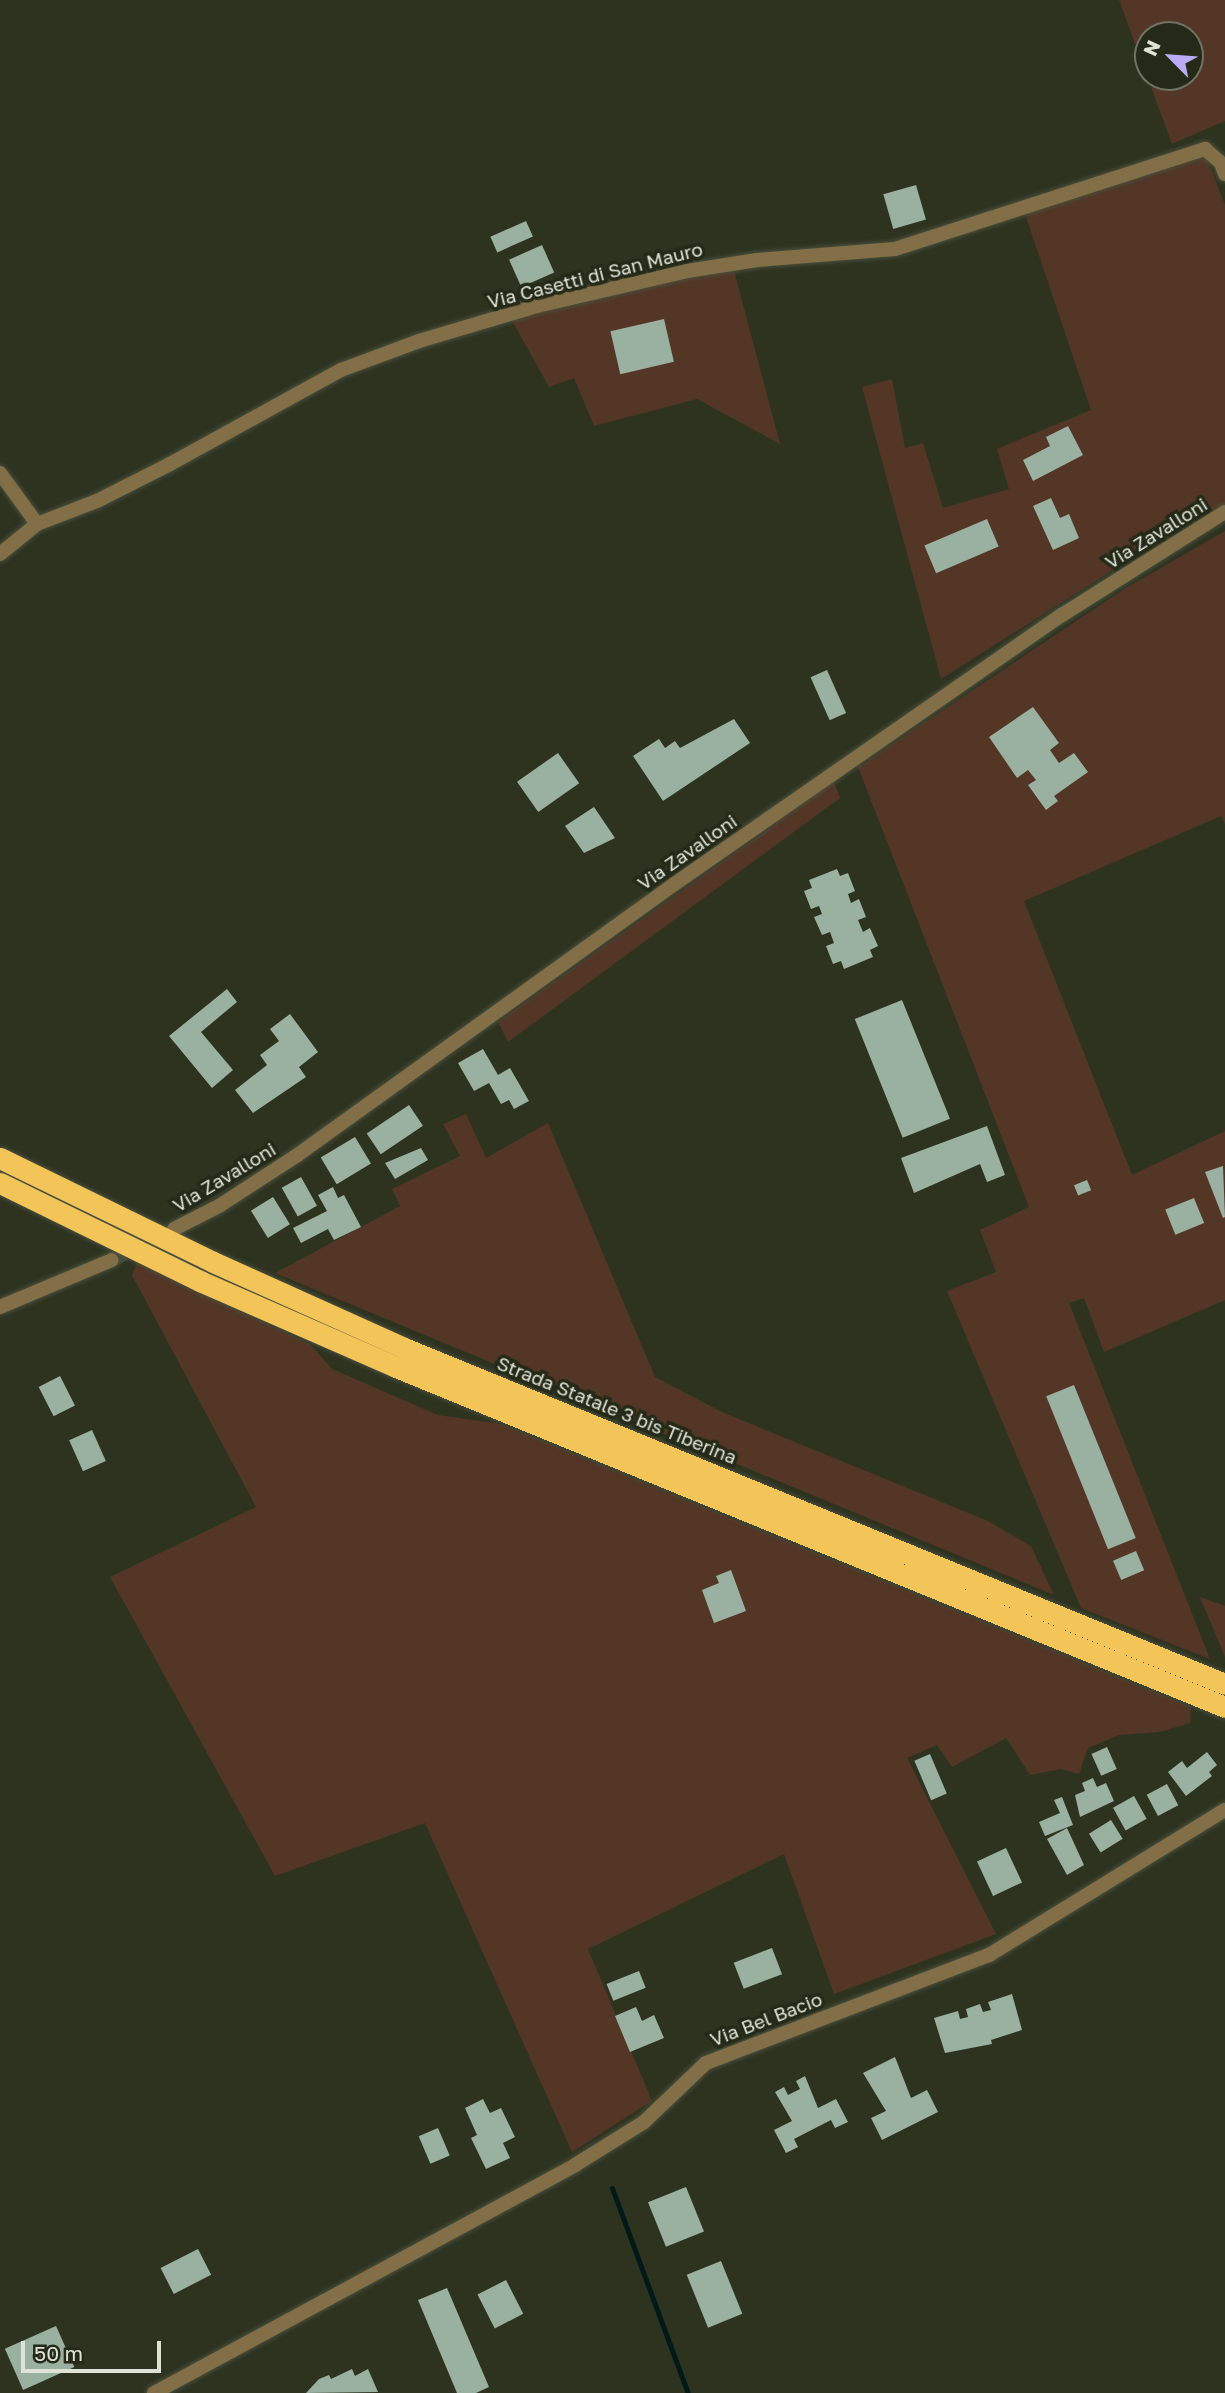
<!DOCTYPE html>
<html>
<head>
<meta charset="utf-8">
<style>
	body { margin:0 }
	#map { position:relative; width:1225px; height:2393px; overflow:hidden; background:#2e3320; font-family:"Golos Text",sans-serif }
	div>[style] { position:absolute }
	.green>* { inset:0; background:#533626 }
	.stream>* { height:5px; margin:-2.5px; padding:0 2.5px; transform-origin:2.5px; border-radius:2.5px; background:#021918 }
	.building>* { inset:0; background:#9ab0a0; transform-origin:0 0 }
	.street-tunnel>* { height:14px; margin-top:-7px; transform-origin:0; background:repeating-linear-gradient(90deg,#494d3b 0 14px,transparent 0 21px) }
	.roads { filter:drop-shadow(0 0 2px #4a4f3d) drop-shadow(0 0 2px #4a4f3d) }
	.street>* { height:14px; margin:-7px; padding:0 7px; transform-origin:7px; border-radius:7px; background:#826f47 }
	.highway>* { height:21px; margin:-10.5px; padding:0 10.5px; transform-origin:10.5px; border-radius:10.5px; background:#f3c457 }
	span { translate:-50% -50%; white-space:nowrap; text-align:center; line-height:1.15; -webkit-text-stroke:7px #252917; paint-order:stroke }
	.street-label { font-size:19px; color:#dfe3d7 }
	.north { position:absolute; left:1134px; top:21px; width:70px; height:70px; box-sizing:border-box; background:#252917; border:2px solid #6f7364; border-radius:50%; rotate:295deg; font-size:19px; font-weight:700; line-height:28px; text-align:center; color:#dfe3d7 }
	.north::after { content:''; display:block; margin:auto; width:24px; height:32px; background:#b9abf7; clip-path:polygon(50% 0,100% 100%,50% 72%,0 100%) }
	.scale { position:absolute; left:21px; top:2341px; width:140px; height:32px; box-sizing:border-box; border:4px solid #dfe3d7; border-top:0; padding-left:9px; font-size:21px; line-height:24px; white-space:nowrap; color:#dfe3d7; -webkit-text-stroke:5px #252917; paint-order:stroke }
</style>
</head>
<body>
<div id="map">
	<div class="green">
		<div style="clip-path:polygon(evenodd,1119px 0,1225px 0,1225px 121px,1172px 144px,1119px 0,1148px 35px,1190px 35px,1190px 77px,1148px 77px,1148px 35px)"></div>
		<div style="clip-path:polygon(1205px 153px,1225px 205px,1225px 504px,1140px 553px,941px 679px,862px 387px,892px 379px,905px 448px,923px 443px,943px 508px,1009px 489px,997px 449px,1091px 410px,1024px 211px)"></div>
		<div style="clip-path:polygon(733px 267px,780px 444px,697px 399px,594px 426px,574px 378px,549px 387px,510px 317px)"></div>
		<div style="clip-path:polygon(1225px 531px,1225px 824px,1221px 816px,1024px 901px,1132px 1175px,1225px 1131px,1225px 1300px,1104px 1352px,1084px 1298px,1069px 1303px,1210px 1659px,1081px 1608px,947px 1291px,996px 1272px,980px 1230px,1029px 1207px,858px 767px,1124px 589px)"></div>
		<div style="clip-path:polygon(834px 782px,840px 798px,508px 1042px,498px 1022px)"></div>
		<div style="clip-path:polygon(466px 1114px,486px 1158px,548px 1123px,655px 1377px,722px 1412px,988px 1521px,1031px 1546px,1054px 1595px,275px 1273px,400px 1206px,392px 1189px,460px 1156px,443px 1124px)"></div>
		<div style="clip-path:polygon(137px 1263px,310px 1344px,332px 1369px,438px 1415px,501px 1424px,1191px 1707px,1190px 1723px,1160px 1732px,1119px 1735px,1088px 1748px,1079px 1774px,1061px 1769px,1030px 1775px,1006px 1738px,952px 1767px,937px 1745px,907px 1758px,996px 1934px,834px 1994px,784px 1854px,588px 1949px,652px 2101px,572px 2152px,425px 1823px,275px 1876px,110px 1577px,256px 1507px,132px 1275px)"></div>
		<div style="clip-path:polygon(1200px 1597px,1225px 1606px,1225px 1657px)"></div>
	</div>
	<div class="stream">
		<div style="left:612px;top:2188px;width:219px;rotate:69.7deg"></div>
	</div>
	<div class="building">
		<div style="left:916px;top:185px;width:36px;height:34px;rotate:74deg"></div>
		<div style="left:526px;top:221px;width:17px;height:39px;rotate:66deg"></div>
		<div style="left:542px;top:245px;width:30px;height:36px;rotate:66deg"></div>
		<div style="left:664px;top:319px;width:44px;height:55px;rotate:77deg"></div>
		<div style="clip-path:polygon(1068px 426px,1083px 455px,1033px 481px,1023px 460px,1050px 446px,1046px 437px)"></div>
		<div style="clip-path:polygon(1051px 498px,1060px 518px,1069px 514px,1079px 538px,1053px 550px,1033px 506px)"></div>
		<div style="left:987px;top:519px;width:30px;height:68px;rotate:67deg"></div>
		<div style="left:827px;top:670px;width:47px;height:18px;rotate:66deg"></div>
		<div style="clip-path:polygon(1033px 707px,1059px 743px,1050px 750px,1059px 763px,1074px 753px,1088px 772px,1054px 796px,1058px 801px,1046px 810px,1028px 785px,1036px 780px,1028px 770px,1017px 778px,989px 737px)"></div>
		<div style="clip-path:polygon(734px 719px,750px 743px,663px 801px,633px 756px,659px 739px,665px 748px,675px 741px,680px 748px)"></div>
		<div style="left:558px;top:753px;width:37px;height:50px;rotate:55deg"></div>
		<div style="clip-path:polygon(594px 807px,615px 838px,584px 853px,565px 826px)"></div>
		<div style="clip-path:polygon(837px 869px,840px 876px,848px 873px,855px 891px,848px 894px,851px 903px,859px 899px,866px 917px,858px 920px,863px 932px,870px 928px,878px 946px,870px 950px,873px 957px,844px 969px,841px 961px,833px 964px,826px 946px,834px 943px,830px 932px,822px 935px,814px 917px,822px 914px,819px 906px,811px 909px,804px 891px,812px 888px,809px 880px)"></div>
		<div style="clip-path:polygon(227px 989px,237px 1002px,201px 1032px,233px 1070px,212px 1088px,169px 1036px)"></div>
		<div style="left:902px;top:1000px;width:128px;height:51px;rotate:68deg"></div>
		<div style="clip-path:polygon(290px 1014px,318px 1052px,299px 1067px,306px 1077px,253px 1113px,235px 1090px,267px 1065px,260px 1055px,279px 1041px,270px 1029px)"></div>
		<div style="clip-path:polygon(483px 1049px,498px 1075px,510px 1068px,529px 1101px,514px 1109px,509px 1100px,501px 1104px,489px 1083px,474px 1091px,458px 1063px)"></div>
		<div style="left:409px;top:1105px;width:25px;height:51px;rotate:56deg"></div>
		<div style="clip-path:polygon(987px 1126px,1005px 1175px,987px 1182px,980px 1164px,914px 1193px,901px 1158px)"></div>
		<div style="left:355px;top:1137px;width:31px;height:40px;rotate:59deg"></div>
		<div style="clip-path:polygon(421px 1148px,428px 1160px,395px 1179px,385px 1163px)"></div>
		<div style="clip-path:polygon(1223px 1166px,1225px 1217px,1223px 1218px,1205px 1172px)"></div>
		<div style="left:301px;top:1177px;width:33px;height:22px;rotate:61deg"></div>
		<div style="left:1087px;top:1180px;width:11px;height:14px;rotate:68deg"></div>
		<div style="clip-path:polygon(333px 1187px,338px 1198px,344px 1195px,361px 1227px,334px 1240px,328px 1229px,301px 1243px,293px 1228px,327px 1211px,318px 1195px)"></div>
		<div style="left:273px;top:1197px;width:32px;height:26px;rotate:58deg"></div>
		<div style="left:1194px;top:1198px;width:27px;height:31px;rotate:68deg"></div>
		<div style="left:60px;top:1376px;width:33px;height:24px;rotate:63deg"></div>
		<div style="left:1074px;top:1385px;width:165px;height:30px;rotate:68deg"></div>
		<div style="left:92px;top:1430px;width:34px;height:25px;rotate:66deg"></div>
		<div style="left:1136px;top:1551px;width:21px;height:25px;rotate:67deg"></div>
		<div style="clip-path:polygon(731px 1570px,746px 1611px,714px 1623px,702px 1590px,719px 1583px,716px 1576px)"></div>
		<div style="left:1107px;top:1747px;width:24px;height:17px;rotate:66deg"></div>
		<div style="clip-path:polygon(1207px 1752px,1217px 1765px,1209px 1772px,1212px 1776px,1186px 1796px,1168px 1772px,1182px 1761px,1187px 1768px)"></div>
		<div style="left:930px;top:1754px;width:43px;height:17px;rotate:67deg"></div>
		<div style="clip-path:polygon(1093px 1778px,1097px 1787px,1106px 1783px,1114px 1801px,1080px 1817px,1075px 1795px,1085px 1791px,1082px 1783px)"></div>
		<div style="left:1167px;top:1784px;width:24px;height:23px;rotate:62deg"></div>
		<div style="left:1134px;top:1796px;width:26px;height:24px;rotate:61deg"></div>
		<div style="clip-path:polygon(1062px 1797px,1073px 1825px,1045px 1836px,1039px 1822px,1060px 1813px,1054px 1800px)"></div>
		<div style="left:1111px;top:1820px;width:22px;height:26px;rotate:58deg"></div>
		<div style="clip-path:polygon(1067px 1828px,1084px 1865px,1067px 1875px,1047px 1839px)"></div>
		<div style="left:1006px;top:1848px;width:38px;height:32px;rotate:65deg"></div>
		<div style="left:772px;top:1948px;width:28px;height:41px;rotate:69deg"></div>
		<div style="left:639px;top:1971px;width:18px;height:35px;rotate:68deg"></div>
		<div style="clip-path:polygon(1012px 1994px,1022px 2030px,991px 2040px,992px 2044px,945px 2053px,934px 2018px,958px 2011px,960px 2019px,968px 2017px,966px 2009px,980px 2004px,983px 2012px,991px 2010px,988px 2002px)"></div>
		<div style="clip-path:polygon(636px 2007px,642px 2021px,654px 2015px,664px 2038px,630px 2052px,615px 2016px)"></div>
		<div style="clip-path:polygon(895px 2057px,911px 2098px,927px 2090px,938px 2112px,882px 2140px,871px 2118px,886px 2111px,863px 2073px)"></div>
		<div style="clip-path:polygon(805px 2076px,818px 2108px,836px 2099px,848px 2122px,835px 2128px,831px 2120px,794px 2139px,798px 2147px,786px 2153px,774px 2130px,792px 2121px,775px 2092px,784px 2087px,788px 2095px,800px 2089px,796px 2081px)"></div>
		<div style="clip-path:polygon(483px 2099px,490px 2113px,501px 2108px,515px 2137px,503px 2143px,510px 2158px,486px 2169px,471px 2138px,477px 2135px,465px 2108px)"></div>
		<div style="left:438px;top:2128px;width:30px;height:21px;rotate:67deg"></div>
		<div style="left:686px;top:2187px;width:48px;height:41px;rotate:68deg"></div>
		<div style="left:198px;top:2249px;width:29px;height:42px;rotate:63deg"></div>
		<div style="left:721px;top:2261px;width:57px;height:37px;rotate:68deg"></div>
		<div style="left:506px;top:2280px;width:38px;height:32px;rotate:63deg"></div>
		<div style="clip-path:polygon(447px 2288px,489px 2387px,476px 2393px,457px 2393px,418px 2300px)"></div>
		<div style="left:56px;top:2326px;width:45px;height:56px;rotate:66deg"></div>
		<div style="clip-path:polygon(352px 2369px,355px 2376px,368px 2369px,378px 2392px,306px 2393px,319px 2379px,329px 2375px,331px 2379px)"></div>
	</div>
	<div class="street-tunnel">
		<div style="left:112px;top:1260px;width:58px;rotate:-26.6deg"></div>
	</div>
	<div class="roads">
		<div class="street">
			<div style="left:0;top:473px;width:63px;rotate:54deg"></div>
			<div style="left:0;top:554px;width:48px;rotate:-39deg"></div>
			<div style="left:37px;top:524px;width:64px;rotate:-21deg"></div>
			<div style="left:97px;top:501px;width:82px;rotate:-26.9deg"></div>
			<div style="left:170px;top:464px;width:195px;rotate:-28.8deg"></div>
			<div style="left:341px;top:370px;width:83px;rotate:-20.4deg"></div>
			<div style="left:419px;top:341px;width:123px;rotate:-16.5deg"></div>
			<div style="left:537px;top:306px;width:154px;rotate:-13.1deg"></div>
			<div style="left:687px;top:271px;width:71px;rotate:-8.9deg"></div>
			<div style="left:757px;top:260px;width:138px;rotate:-4.6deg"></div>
			<div style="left:895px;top:249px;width:326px;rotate:-17.9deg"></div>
			<div style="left:1205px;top:149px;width:21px;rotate:41deg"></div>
			<div style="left:1221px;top:163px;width:12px;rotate:70deg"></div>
			<div style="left:174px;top:1229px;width:51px;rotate:-27.1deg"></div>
			<div style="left:219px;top:1206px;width:92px;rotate:-33deg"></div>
			<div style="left:296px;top:1156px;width:464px;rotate:-35.7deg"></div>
			<div style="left:673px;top:885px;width:474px;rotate:-34.8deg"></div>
			<div style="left:1062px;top:615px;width:193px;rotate:-32.3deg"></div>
			<div style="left:0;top:1307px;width:121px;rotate:-22.8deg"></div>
			<div style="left:154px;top:2393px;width:479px;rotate:-28.4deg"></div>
			<div style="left:575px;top:2165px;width:81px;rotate:-31.9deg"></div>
			<div style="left:644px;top:2122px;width:86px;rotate:-43.6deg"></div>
			<div style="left:706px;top:2063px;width:303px;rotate:-20.9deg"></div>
			<div style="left:989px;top:1955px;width:277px;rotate:-31.6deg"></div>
		</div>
		<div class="highway">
			<div style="left:0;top:1158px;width:237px;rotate:26deg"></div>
			<div style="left:213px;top:1262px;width:209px;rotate:24.2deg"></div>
			<div style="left:404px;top:1348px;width:887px;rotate:22.26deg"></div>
			<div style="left:0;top:1183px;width:223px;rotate:26.1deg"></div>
			<div style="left:200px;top:1281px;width:214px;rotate:23.7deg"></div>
			<div style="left:396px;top:1367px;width:896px;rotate:22.3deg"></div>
		</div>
	</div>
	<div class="street-label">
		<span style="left:595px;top:275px;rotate:-14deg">Via Casetti di San Mauro</span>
		<span style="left:1156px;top:533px;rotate:-32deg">Via Zavalloni</span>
		<span style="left:687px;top:852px;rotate:-35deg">Via Zavalloni</span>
		<span style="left:224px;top:1177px;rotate:-31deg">Via Zavalloni</span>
		<span style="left:617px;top:1410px;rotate:22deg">Strada Statale 3 bis Tiberina</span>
		<span style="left:766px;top:2019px;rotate:-21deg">Via Bel Bacio</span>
	</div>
	<div class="north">N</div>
	<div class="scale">50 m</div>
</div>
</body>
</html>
